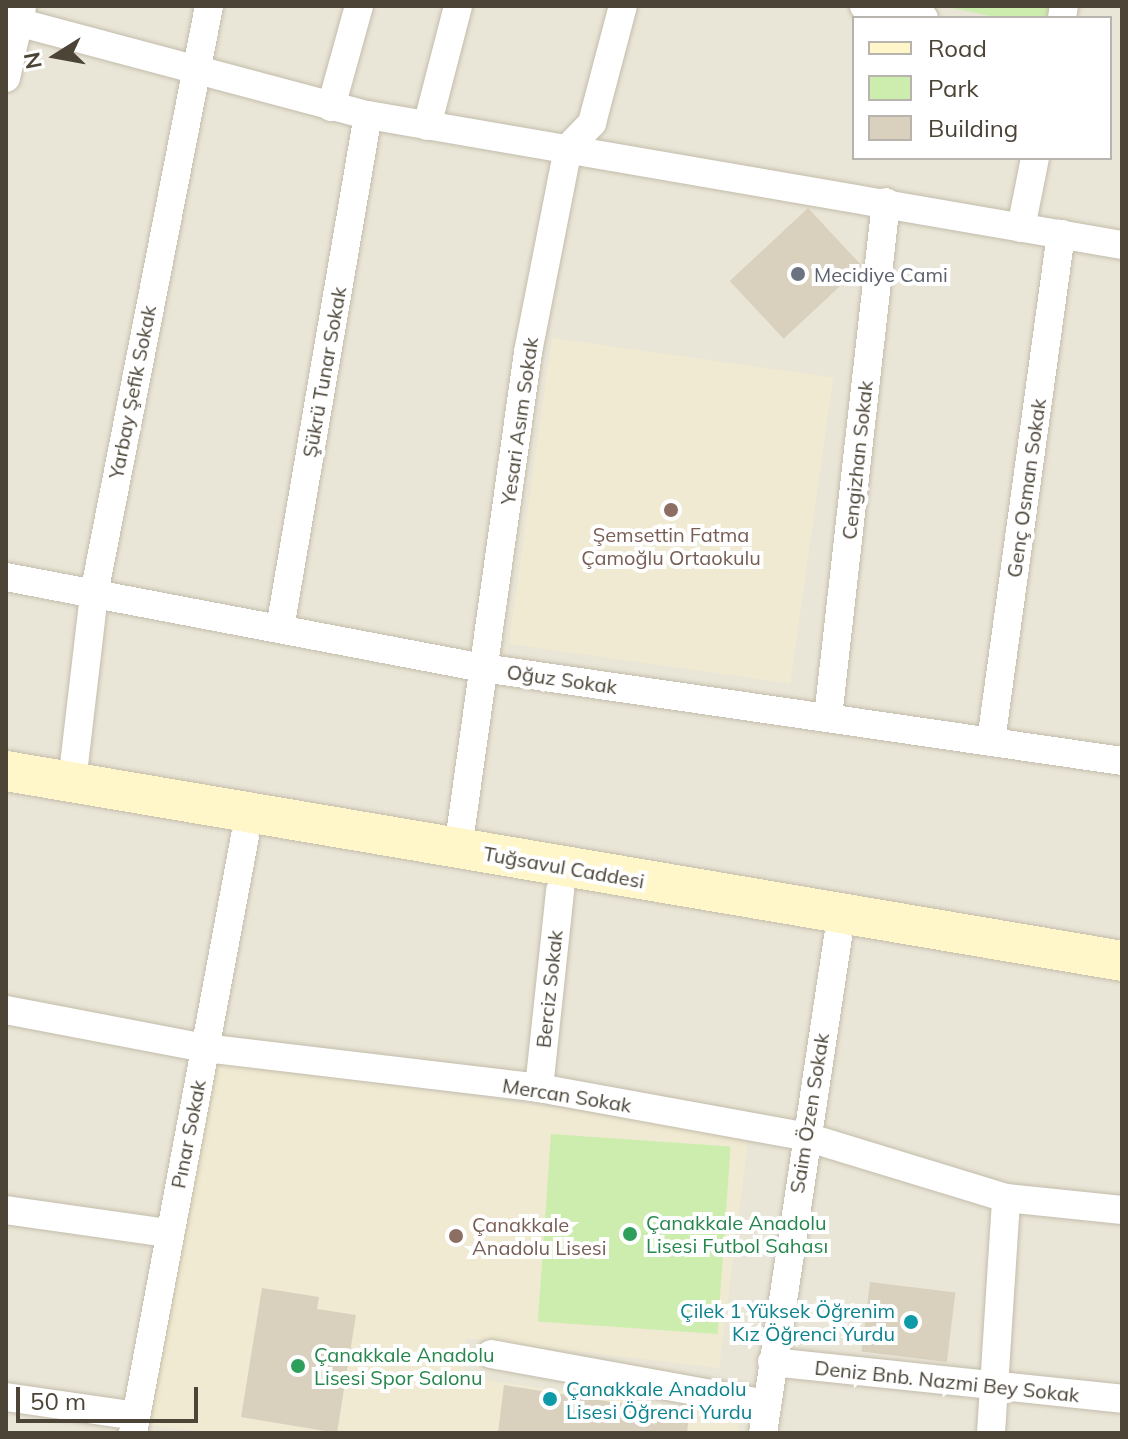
<!DOCTYPE html>
<html>
<head>
<meta charset="utf-8">
<style>
	body { margin:0 }
	#map { position:relative; width:1128px; height:1439px; overflow:hidden; background:#f6f3e9; font-family:Mulish,sans-serif }
	div>[style] { position:absolute }
	.residential>* { inset:0; background:#eae6d7 }
	.education>* { inset:0; background:#f0ead2; transform-origin:0 0 }
	.green>* { inset:0; background:#cdedaf; transform-origin:0 0 }
	.building>* { inset:0; background:#d9d0be; transform-origin:0 0 }
	.roads { filter:drop-shadow(0 0 2px #c3bcab) drop-shadow(0 0 2px #c3bcab) }
	.street>* { height:28px; margin:-14px; padding:0 14px; transform-origin:14px; border-radius:14px; background:#fff }
	.secondary>* { height:40px; margin:-20px; padding:0 20px; transform-origin:20px; border-radius:20px; background:#fff6ca }
	.dots>* { width:22px; height:22px; translate:-50% -50%; box-sizing:border-box; border:4px solid #fff; border-radius:50% }
	span { translate:-50% -50%; white-space:nowrap; text-align:center; line-height:1.15; -webkit-text-stroke:8px #fff; paint-order:stroke }
	.worship-label { font-size:20px; color:#5b616d }
	.left { translate:0 -50%; text-align:left }
	.street-label { font-size:20px; color:#4b4437 }
	.education-label { font-size:20px; color:#785e54 }
	.leisure-label { font-size:20px; color:#27864d }
	.culture-label { font-size:20px; color:#0d838f }
	.right { translate:-100% -50%; text-align:right }
	.frame { position:absolute; inset:0; border:8px solid #4b4437; pointer-events:none }
	.legend { position:absolute; left:852px; top:16px; width:260px; height:144px; box-sizing:border-box; background:#fff; border:2px solid #b7b4af; margin:0; padding:10px 14px; list-style:none; font-size:24px; color:#4b4437 }
	.legend li { display:flex; align-items:center; gap:16px; height:40px }
	.legend b { width:40px; border:2px solid #b7b4af }
	.north { position:absolute; left:16px; top:16px; width:80px; height:80px; -webkit-text-stroke:6px #fff; paint-order:stroke; rotate:259deg; font-size:22px; font-weight:700; line-height:32px; text-align:center; color:#4b4437 }
	.north::after { content:''; display:block; margin:auto; width:28px; height:36px; background:#4b4437; clip-path:polygon(50% 0,100% 100%,50% 72%,0 100%) }
	.scale { position:absolute; left:16px; top:1387px; width:182px; height:36px; box-sizing:border-box; border:4px solid #4b4437; border-top:0; padding-left:10px; font-size:24px; line-height:28px; white-space:nowrap; color:#4b4437; -webkit-text-stroke:6px #fff; paint-order:stroke }
</style>
</head>
<body>
<div id="map">
	<div class="residential">
		<div style="clip-path:polygon(evenodd,6px 6px,1122px 6px,1122px 1433px,6px 1433px,6px 6px,854px 18px,1110px 18px,1110px 158px,854px 158px,854px 18px)"></div>
	</div>
	<div class="education">
		<div style="left:552px;top:338px;width:284px;height:309px;rotate:8deg"></div>
		<div style="clip-path:polygon(207px 1060px,749px 1135px,719px 1368px,466px 1338px,464px 1377px,740px 1416px,738px 1433px,212px 1433px,144px 1424px)"></div>
	</div>
	<div class="green">
		<div style="clip-path:polygon(943px 6px,1055px 6px,1053px 18px,1000px 18px)"></div>
		<div style="left:551px;top:1134px;width:180px;height:188px;rotate:4deg"></div>
	</div>
	<div class="building">
		<div style="left:808px;top:208px;width:79px;height:107px;rotate:47deg"></div>
		<div style="left:870px;top:1282px;width:86px;height:70px;rotate:7deg"></div>
		<div style="clip-path:polygon(262px 1288px,319px 1297px,317px 1309px,356px 1315px,337px 1433px,241px 1417px)"></div>
		<div style="clip-path:polygon(504px 1385px,689px 1414px,687px 1433px,498px 1433px)"></div>
	</div>
	<div class="roads">
		<div class="street">
			<div style="left:864px;top:6px;width:61px;rotate:11.3deg"></div>
			<div style="left:1062px;top:18px;width:12px;rotate:-81deg"></div>
			<div style="left:6px;top:19px;width:375px;rotate:14.9deg"></div>
			<div style="left:368px;top:115px;width:765px;rotate:9.78deg"></div>
			<div style="left:6px;top:78px;width:73px;rotate:-77.3deg"></div>
			<div style="left:331px;top:107px;width:105px;rotate:-74.5deg"></div>
			<div style="left:427px;top:126px;width:124px;rotate:-75.5deg"></div>
			<div style="left:1021px;top:228px;width:71px;rotate:-78.7deg"></div>
			<div style="left:6px;top:577px;width:486px;rotate:10.8deg"></div>
			<div style="left:483px;top:668px;width:646px;rotate:8.28deg"></div>
			<div style="left:280px;top:628px;width:520px;rotate:-80.27deg"></div>
			<div style="left:828px;top:717px;width:518px;rotate:-83.57deg"></div>
			<div style="left:991px;top:741px;width:512px;rotate:-82.14deg"></div>
			<div style="left:72px;top:782px;width:189px;rotate:-83.3deg"></div>
			<div style="left:94px;top:594px;width:599px;rotate:-78.93deg"></div>
			<div style="left:458px;top:849px;width:502px;rotate:-81.98deg"></div>
			<div style="left:528px;top:352px;width:208px;rotate:-78.9deg"></div>
			<div style="left:568px;top:148px;width:35px;rotate:-46deg"></div>
			<div style="left:592px;top:123px;width:121px;rotate:-75.2deg"></div>
			<div style="left:6px;top:1010px;width:203px;rotate:10.8deg"></div>
			<div style="left:205px;top:1048px;width:336px;rotate:6.8deg"></div>
			<div style="left:539px;top:1088px;width:268px;rotate:10.3deg"></div>
			<div style="left:803px;top:1136px;width:212px;rotate:17deg"></div>
			<div style="left:1006px;top:1198px;width:117px;rotate:5.9deg"></div>
			<div style="left:539px;top:1088px;width:199px;rotate:-83.9deg"></div>
			<div style="left:6px;top:1210px;width:164px;rotate:8.1deg"></div>
			<div style="left:491px;top:1354px;width:280px;rotate:10.3deg"></div>
			<div style="left:772px;top:1362px;width:352px;rotate:6deg"></div>
			<div style="left:6px;top:1397px;width:131px;rotate:8.3deg"></div>
			<div style="left:133px;top:1433px;width:607px;rotate:-79.37deg"></div>
			<div style="left:763px;top:1433px;width:502px;rotate:-81.4deg"></div>
			<div style="left:991px;top:1433px;width:235px;rotate:-86.3deg"></div>
		</div>
		<div class="secondary">
			<div style="left:6px;top:771px;width:1132px;rotate:9.66deg"></div>
		</div>
	</div>
	<div class="dots">
		<div style="left:798px;top:274px;background:#6b7280"></div>
		<div style="left:671px;top:510px;background:#8d6e63"></div>
		<div style="left:630px;top:1234px;background:#2e9e5b"></div>
		<div style="left:456px;top:1236px;background:#8d6e63"></div>
		<div style="left:911px;top:1322px;background:#0f9aa8"></div>
		<div style="left:298px;top:1366px;background:#2e9e5b"></div>
		<div style="left:550px;top:1399px;background:#0f9aa8"></div>
	</div>
	<div class="worship-label">
		<span class="left" style="left:814px;top:274px">Mecidiye Cami</span>
	</div>
	<div class="street-label">
		<span style="left:324px;top:372px;rotate:-80deg">Şükrü Tunar Sokak</span>
		<span style="left:132px;top:392px;rotate:-79deg">Yarbay Şefik Sokak</span>
		<span style="left:519px;top:421px;rotate:-82deg">Yesari Asım Sokak</span>
		<span style="left:857px;top:460px;rotate:-84deg">Cengizhan Sokak</span>
		<span style="left:1026px;top:488px;rotate:-82deg">Genç Osman Sokak</span>
		<span style="left:562px;top:679px;rotate:8deg">Oğuz Sokak</span>
		<span style="left:564px;top:867px;rotate:10deg">Tuğsavul Caddesi</span>
		<span style="left:549px;top:989px;rotate:-84deg">Berciz Sokak</span>
		<span style="left:567px;top:1095px;rotate:9deg">Mercan Sokak</span>
		<span style="left:809px;top:1113px;rotate:-81deg">Saim Özen Sokak</span>
		<span style="left:188px;top:1134px;rotate:-79deg">Pınar Sokak</span>
		<span style="left:947px;top:1381px;rotate:6deg">Deniz Bnb. Nazmi Bey Sokak</span>
	</div>
	<div class="education-label">
		<span style="left:671px;top:546px">Şemsettin Fatma<br>Çamoğlu Ortaokulu</span>
		<span class="left" style="left:472px;top:1236px">Çanakkale<br>Anadolu Lisesi</span>
	</div>
	<div class="leisure-label">
		<span class="left" style="left:646px;top:1234px">Çanakkale Anadolu<br>Lisesi Futbol Sahası</span>
		<span class="left" style="left:314px;top:1366px">Çanakkale Anadolu<br>Lisesi Spor Salonu</span>
	</div>
	<div class="culture-label">
		<span class="right" style="left:895px;top:1322px">Çilek 1 Yüksek Öğrenim<br>Kız Öğrenci Yurdu</span>
		<span class="left" style="left:566px;top:1400px">Çanakkale Anadolu<br>Lisesi Öğrenci Yurdu</span>
	</div>
	<div class="frame"></div>
	<ul class="legend">
	<li><b style="height:10px;background:#fff6ca"></b>Road</li>
	<li><b style="height:22px;background:#cdedaf"></b>Park</li>
	<li><b style="height:22px;background:#d9d0be"></b>Building</li>
	</ul>
	<div class="north">N</div>
	<div class="scale">50 m</div>
</div>
</body>
</html>
